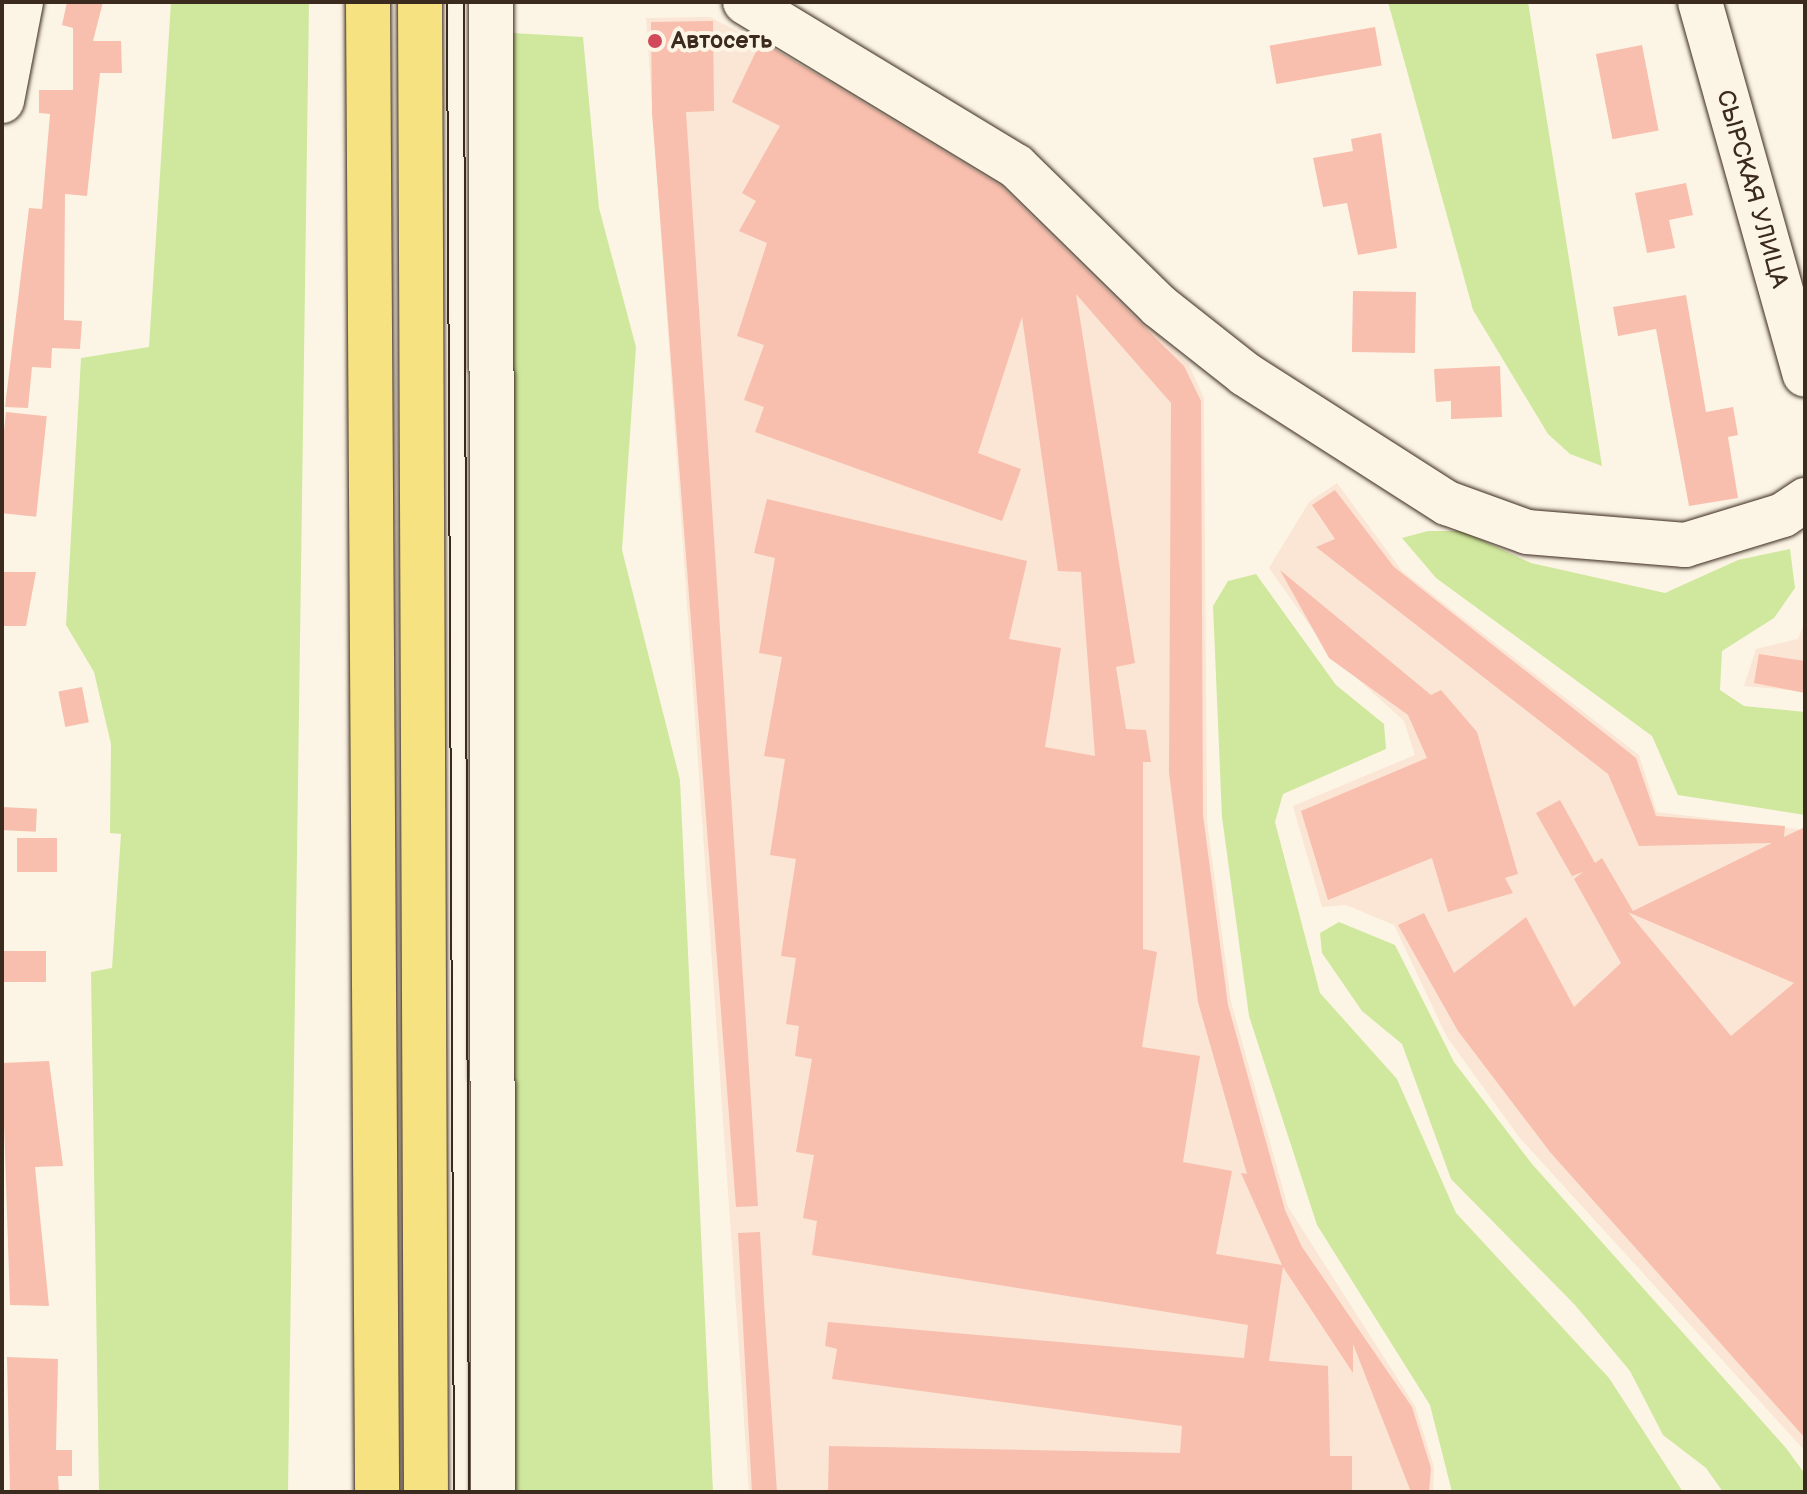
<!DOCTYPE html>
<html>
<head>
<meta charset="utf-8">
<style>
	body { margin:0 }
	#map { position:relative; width:1807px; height:1494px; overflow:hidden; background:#fcf5e5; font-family:"Balsamiq Sans",sans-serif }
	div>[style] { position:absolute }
	.built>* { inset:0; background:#fbe5d4 }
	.green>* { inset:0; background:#cfe89d }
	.building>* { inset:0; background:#f8bfae; transform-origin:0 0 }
	.roads { filter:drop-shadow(0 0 2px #3b2a1e) drop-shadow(0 0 2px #3b2a1e) }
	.minor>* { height:44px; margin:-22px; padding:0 22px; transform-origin:22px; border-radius:22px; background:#fcf5e5 }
	.major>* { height:44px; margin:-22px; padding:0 22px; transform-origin:22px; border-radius:22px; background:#f7e281 }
	.tram>* { height:2px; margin:-1px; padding:0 1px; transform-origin:1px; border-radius:1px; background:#3b2a1e }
	.dots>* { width:22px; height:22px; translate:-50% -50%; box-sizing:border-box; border:4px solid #fcf5e5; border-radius:50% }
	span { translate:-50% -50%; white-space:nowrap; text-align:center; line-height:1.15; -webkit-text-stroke:8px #fcf5e5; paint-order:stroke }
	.poi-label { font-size:24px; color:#3b2a1e; font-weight:700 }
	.left { translate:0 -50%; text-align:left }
	.street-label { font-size:24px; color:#3b2a1e }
	.frame { position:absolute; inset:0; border:4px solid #3b2a1e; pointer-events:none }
</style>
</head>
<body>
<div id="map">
	<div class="built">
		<div style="clip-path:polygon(710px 17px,978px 158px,1189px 365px,1204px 398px,1207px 821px,1231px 1002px,1288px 1207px,1415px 1406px,1434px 1467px,1433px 1492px,749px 1492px,646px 18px)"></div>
		<div style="clip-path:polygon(1337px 483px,1402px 571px,1639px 755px,1657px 812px,1805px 830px,1805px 1451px,1519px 1137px,1447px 1037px,1394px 925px,1346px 905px,1322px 907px,1293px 806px,1415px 755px,1404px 721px,1330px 654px,1269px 568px,1309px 502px)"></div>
		<div style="clip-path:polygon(1805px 622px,1805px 691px,1744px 686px,1756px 649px,1798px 639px)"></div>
	</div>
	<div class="green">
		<div style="clip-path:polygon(171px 2px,309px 2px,288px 1492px,99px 1492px,91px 972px,112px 968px,121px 834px,110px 833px,111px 744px,94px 672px,66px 625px,81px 358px,149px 347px)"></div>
		<div style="clip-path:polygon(1388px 2px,1528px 2px,1602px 466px,1570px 454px,1548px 434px,1473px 310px)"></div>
		<div style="clip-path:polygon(512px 33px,583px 37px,599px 208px,636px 347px,622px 550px,680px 780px,713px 1492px,511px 1492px)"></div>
		<div style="clip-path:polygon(1428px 531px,1462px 531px,1531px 563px,1665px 593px,1738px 560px,1790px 549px,1795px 588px,1774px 618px,1722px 651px,1720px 690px,1744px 706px,1805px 712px,1805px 815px,1678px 795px,1652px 736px,1436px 578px,1402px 538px)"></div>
		<div style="clip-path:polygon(1256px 574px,1336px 685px,1384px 724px,1386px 749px,1283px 794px,1275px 822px,1320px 993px,1397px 1079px,1456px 1213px,1609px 1378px,1683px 1492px,1452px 1492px,1430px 1405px,1317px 1225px,1249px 1016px,1222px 817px,1213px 606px,1228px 581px)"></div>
		<div style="clip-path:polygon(1339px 922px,1395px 945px,1454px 1062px,1532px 1164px,1786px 1448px,1805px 1474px,1805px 1492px,1723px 1492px,1706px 1468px,1663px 1435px,1630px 1371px,1575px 1305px,1451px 1179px,1402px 1044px,1362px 1011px,1322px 953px,1320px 933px)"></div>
	</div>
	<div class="building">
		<div style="clip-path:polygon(67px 2px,103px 2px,93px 41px,121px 41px,122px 73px,100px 73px,87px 196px,65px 194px,64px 320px,82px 321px,80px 349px,52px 348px,51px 368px,32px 367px,28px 408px,5px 407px,29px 208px,42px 209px,50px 114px,39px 113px,39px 90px,73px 90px,73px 28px,62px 25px)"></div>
		<div style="clip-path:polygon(713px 21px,714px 111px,686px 112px,758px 1206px,736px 1207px,652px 113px,651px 22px)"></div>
		<div style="left:1375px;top:27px;width:39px;height:107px;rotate:80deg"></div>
		<div style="clip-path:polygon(evenodd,761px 41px,1001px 186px,1184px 366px,1201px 401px,1203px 815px,1228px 1005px,1285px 1210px,1302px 1247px,1412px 1407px,1431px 1468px,1429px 1492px,1411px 1492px,1353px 1344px,1353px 1373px,1283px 1267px,1269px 1361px,1328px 1366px,1330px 1456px,1352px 1456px,1352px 1492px,828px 1492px,829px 1446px,1180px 1453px,1182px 1426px,832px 1379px,837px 1349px,825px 1346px,828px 1322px,1244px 1358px,1248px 1325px,812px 1255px,817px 1221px,803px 1218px,814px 1155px,796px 1152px,812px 1059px,795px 1056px,799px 1026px,786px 1024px,796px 958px,781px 956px,796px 859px,770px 855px,785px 759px,764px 756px,782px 657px,759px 653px,775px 558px,754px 553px,767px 499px,1027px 561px,1009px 639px,1061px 648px,1045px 747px,1095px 756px,1081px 572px,1058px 571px,1022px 317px,978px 453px,1021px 469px,1002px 521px,755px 432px,764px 407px,744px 400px,764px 345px,737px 336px,767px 243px,739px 231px,756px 201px,742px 193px,780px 126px,732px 102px,761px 41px,1076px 294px,1171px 403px,1169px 773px,1198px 1002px,1247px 1174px,1241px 1173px,1282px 1265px,1216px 1254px,1232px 1171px,1183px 1162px,1200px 1056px,1142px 1047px,1157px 952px,1143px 949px,1143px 762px,1151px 762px,1146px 730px,1126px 729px,1116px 667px,1135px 663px,1076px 294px)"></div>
		<div style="left:1642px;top:45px;width:87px;height:47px;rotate:79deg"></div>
		<div style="clip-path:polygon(1381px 133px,1397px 248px,1358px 255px,1347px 203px,1323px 207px,1313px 158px,1353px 151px,1351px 139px)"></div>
		<div style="clip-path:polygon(1686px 183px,1693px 215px,1669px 220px,1675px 248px,1647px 253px,1635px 193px)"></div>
		<div style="left:1353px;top:291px;width:63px;height:61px;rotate:1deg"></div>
		<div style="clip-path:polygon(1686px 295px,1706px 412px,1733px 407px,1738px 435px,1728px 437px,1738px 498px,1689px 506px,1656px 329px,1618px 336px,1613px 307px)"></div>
		<div style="clip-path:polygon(1500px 366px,1502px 417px,1451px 419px,1451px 401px,1436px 402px,1434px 369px)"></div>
		<div style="left:6px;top:412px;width:41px;height:101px;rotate:6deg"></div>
		<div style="clip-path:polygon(evenodd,1335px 490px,1394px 567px,1636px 758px,1656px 816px,1785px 826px,1784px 837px,1805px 827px,1805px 1438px,1550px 1152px,1458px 1031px,1398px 925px,1424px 913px,1454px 973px,1526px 917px,1574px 1007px,1621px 963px,1574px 879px,1583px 872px,1572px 876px,1536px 813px,1560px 800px,1595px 863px,1602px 858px,1633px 911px,1772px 843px,1639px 846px,1608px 774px,1316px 547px,1335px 539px,1312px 505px,1335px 490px,1628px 912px,1630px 913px,1794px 983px,1731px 1036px,1628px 912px)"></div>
		<div style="clip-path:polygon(1280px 570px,1431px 695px,1441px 690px,1477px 732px,1518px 874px,1505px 878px,1513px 893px,1448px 912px,1432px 858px,1328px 900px,1301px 811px,1427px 758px,1408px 715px,1329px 658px)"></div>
		<div style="clip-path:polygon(2px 572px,36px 572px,26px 626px,2px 626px)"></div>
		<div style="clip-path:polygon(1759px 654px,1805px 661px,1805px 693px,1754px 683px)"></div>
		<div style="left:82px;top:687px;width:36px;height:24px;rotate:79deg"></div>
		<div style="left:2px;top:807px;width:35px;height:23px;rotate:3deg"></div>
		<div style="left:17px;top:838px;width:40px;height:34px"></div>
		<div style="left:2px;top:951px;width:44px;height:31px"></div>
		<div style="clip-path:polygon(49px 1061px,63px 1166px,35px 1167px,49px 1306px,10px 1305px,2px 1063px)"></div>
		<div style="clip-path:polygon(760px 1232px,764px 1302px,777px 1492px,752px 1492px,738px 1233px)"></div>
		<div style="clip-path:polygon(7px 1357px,58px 1359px,56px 1450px,72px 1450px,72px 1476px,58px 1476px,59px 1492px,10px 1492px)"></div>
	</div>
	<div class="roads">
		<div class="minor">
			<div style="left:491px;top:2px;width:1490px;rotate:89.92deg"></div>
			<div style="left:745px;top:2px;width:317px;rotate:31.2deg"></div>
			<div style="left:1016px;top:166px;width:200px;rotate:44.4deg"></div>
			<div style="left:1159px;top:306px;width:110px;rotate:38.3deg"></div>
			<div style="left:1245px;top:374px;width:240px;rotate:32.6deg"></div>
			<div style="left:1447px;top:503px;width:85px;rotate:19.9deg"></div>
			<div style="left:1527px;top:532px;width:159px;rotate:4.7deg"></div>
			<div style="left:1685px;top:545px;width:102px;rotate:-17deg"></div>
			<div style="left:1783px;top:515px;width:27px;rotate:-34deg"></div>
			<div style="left:1700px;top:2px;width:387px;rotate:74.3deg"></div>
			<div style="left:2px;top:101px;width:101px;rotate:-79.1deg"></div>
		</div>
		<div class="major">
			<div style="left:368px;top:2px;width:1490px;rotate:89.65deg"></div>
			<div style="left:420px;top:2px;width:1490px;rotate:89.77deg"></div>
		</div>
	</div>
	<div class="tram">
		<div style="left:447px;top:2px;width:1490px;rotate:89.73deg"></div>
		<div style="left:464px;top:2px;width:1490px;rotate:89.81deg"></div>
	</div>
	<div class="dots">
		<div style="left:655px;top:41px;background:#d1495b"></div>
	</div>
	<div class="poi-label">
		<span class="left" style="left:671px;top:41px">Автосеть</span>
	</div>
	<div class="street-label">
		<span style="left:1752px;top:189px;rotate:74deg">СЫРСКАЯ УЛИЦА</span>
	</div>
	<div class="frame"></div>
</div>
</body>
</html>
